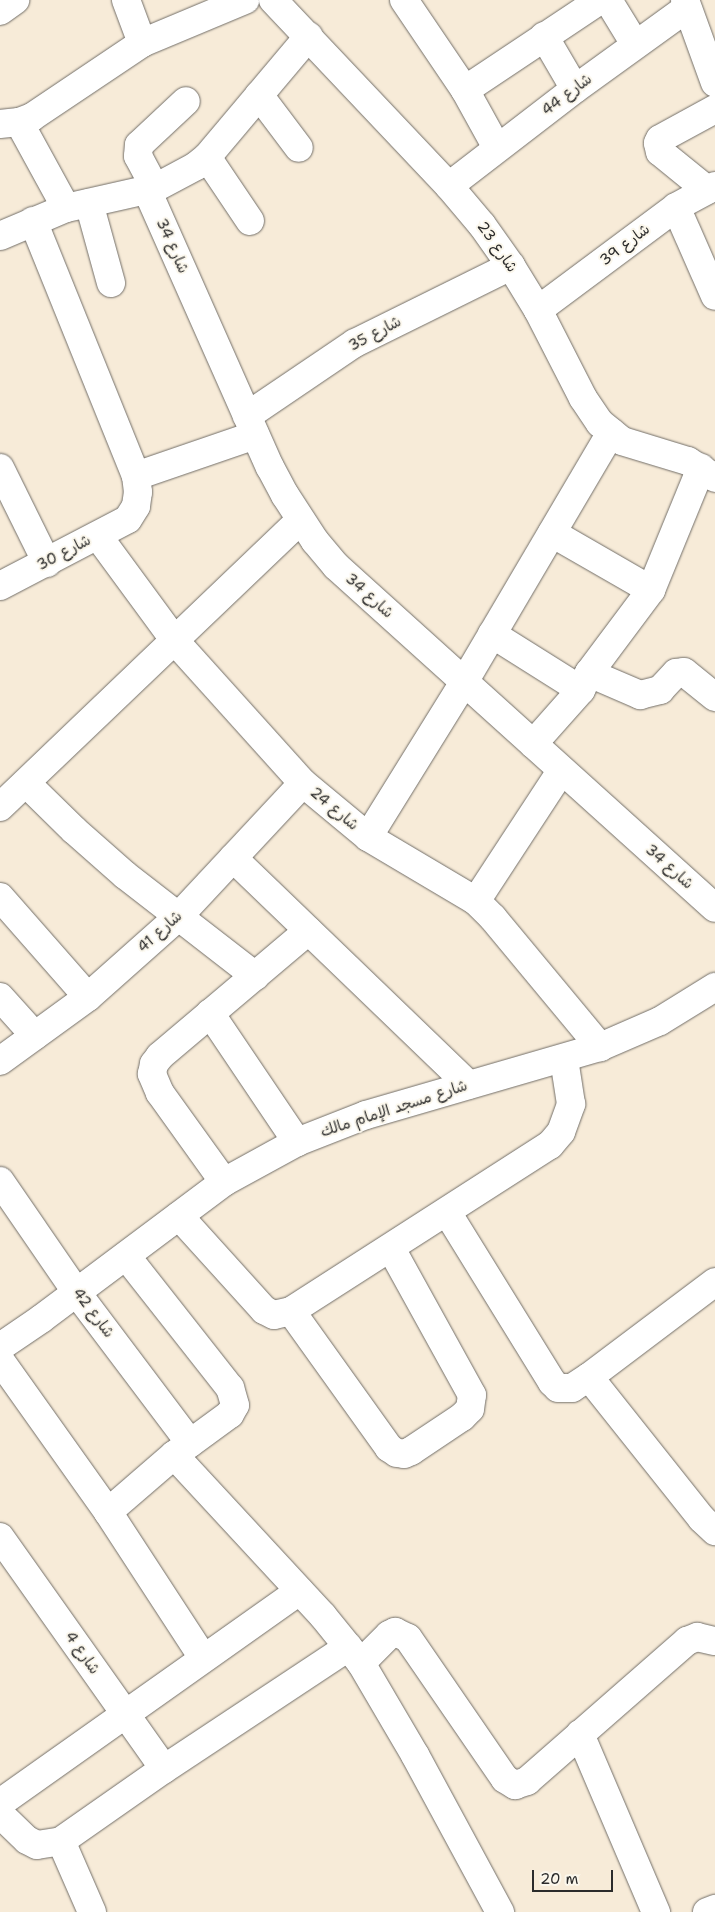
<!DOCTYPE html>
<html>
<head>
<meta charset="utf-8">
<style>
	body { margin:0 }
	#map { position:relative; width:715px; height:1912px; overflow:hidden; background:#f7ebd8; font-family:"Shantell Sans","Playpen Sans Arabic",sans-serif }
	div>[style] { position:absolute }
	.roads { filter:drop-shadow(0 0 1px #726e68) drop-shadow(0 0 1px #726e68) }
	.minor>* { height:28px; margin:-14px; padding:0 14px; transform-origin:14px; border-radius:14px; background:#fff }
	.tertiary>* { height:28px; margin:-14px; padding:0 14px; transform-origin:14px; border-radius:14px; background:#fff }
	span { translate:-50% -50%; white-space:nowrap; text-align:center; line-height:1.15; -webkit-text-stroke:4px #fbf7ec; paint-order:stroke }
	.street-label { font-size:15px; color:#2b2b2b }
	.scale { position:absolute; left:532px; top:1870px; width:81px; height:22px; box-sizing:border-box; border:2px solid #2b2b2b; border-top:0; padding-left:6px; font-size:15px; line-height:18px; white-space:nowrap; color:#2b2b2b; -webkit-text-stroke:4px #fbf7ec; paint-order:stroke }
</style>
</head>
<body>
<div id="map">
	<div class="roads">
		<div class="minor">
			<div style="left:126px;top:0;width:46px;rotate:69.6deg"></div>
			<div style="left:273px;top:0;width:256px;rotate:46.6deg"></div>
			<div style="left:449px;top:186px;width:51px;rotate:49.8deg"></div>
			<div style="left:482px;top:225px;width:50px;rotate:54.7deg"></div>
			<div style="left:511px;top:266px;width:52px;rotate:58.5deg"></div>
			<div style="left:538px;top:310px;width:99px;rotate:62.9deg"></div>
			<div style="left:583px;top:398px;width:30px;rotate:56deg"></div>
			<div style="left:600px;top:423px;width:28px;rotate:39deg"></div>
			<div style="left:622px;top:441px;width:69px;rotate:16.9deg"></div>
			<div style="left:688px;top:461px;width:32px;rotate:32deg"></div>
			<div style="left:404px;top:0;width:109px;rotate:55.9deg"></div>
			<div style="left:465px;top:90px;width:66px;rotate:61.1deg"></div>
			<div style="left:608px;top:0;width:52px;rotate:58.5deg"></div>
			<div style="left:685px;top:0;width:88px;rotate:70.1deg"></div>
			<div style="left:0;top:11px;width:19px;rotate:-36deg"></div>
			<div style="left:544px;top:36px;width:61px;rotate:59.7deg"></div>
			<div style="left:465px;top:90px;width:162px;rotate:-33.7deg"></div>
			<div style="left:259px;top:95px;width:66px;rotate:53deg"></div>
			<div style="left:19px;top:122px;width:98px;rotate:61.3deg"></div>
			<div style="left:0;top:124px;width:19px;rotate:-6deg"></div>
			<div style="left:19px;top:122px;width:14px;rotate:-21deg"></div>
			<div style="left:32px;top:117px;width:133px;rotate:-33.9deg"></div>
			<div style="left:142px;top:43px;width:112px;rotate:-22.7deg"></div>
			<div style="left:207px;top:157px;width:77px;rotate:56.1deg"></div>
			<div style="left:449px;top:186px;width:159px;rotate:-37.6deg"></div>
			<div style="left:575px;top:89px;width:138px;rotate:-35.9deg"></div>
			<div style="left:155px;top:188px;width:36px;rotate:-118deg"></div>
			<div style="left:138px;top:156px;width:11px;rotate:-85deg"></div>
			<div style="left:139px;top:145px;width:64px;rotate:-43.1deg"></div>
			<div style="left:147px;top:190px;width:303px;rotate:66.1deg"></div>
			<div style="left:270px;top:467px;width:32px;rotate:62deg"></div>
			<div style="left:285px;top:495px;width:55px;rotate:56.9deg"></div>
			<div style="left:315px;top:541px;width:33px;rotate:50deg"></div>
			<div style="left:336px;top:566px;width:510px;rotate:42.06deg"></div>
			<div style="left:707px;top:190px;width:60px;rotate:-141deg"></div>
			<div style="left:660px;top:152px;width:9px;rotate:-103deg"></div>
			<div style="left:658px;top:143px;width:4px;rotate:-63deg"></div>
			<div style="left:660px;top:139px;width:63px;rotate:-28.6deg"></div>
			<div style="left:89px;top:203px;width:83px;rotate:74.6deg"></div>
			<div style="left:676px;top:207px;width:97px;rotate:66.3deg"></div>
			<div style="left:0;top:236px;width:72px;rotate:-23deg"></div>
			<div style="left:66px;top:208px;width:91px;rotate:-12.7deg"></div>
			<div style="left:155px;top:188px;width:47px;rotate:-28.2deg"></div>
			<div style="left:196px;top:166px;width:14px;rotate:-39deg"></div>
			<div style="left:207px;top:157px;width:158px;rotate:-49.9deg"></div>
			<div style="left:538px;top:310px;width:172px;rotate:-36.7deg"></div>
			<div style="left:676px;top:207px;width:44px;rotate:-28.3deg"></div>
			<div style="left:247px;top:416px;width:130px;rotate:-34.1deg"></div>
			<div style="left:355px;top:343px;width:174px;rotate:-26.3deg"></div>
			<div style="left:0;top:468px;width:106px;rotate:63.7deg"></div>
			<div style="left:136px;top:476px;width:126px;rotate:-19deg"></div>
			<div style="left:552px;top:533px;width:114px;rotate:29.9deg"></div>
			<div style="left:98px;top:536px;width:130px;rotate:53.7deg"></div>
			<div style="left:175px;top:641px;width:191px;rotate:48deg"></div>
			<div style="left:303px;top:783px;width:85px;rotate:39.7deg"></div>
			<div style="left:368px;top:837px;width:126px;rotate:30.7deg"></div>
			<div style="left:476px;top:901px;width:24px;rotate:45deg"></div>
			<div style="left:493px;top:918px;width:168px;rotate:50.3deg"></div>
			<div style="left:0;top:586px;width:144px;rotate:-27.6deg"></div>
			<div style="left:128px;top:519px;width:15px;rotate:-58deg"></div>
			<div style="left:136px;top:506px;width:14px;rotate:-82deg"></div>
			<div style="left:138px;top:492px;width:16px;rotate:-97deg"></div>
			<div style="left:136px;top:476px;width:275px;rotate:-112deg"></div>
			<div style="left:492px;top:634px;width:105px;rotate:32.2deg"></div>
			<div style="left:589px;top:673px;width:56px;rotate:23.3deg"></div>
			<div style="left:640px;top:695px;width:21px;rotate:-14deg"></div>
			<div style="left:660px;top:690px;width:23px;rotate:-47deg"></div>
			<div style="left:676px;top:673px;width:8px;rotate:-7deg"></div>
			<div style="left:684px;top:672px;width:40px;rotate:39deg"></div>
			<div style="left:533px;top:744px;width:72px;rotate:-48.4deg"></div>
			<div style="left:581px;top:690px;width:19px;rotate:-65deg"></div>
			<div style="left:589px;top:673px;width:104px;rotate:-53.2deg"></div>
			<div style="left:651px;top:590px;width:132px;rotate:-67.7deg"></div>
			<div style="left:26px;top:783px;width:67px;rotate:44.4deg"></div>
			<div style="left:74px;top:830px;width:68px;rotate:41.4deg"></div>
			<div style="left:125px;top:875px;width:165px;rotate:37.8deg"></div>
			<div style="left:0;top:807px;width:415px;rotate:-43.7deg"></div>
			<div style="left:368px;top:837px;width:182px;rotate:-58.2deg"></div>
			<div style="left:464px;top:682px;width:290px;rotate:-59.5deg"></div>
			<div style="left:233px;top:858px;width:327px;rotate:43.9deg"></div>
			<div style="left:0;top:897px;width:133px;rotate:48.7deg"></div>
			<div style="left:476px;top:901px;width:155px;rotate:-56.8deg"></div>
			<div style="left:0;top:997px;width:52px;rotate:48.1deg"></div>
			<div style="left:210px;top:1013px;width:156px;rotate:56deg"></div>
			<div style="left:0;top:1061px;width:109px;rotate:-36deg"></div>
			<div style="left:88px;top:997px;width:120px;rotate:-41.6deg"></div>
			<div style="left:178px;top:917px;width:183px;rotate:-47deg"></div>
			<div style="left:0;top:1181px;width:136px;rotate:55.5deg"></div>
			<div style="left:77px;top:1293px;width:188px;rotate:53deg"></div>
			<div style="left:224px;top:1182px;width:110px;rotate:-125.7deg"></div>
			<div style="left:160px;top:1093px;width:21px;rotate:-113deg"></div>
			<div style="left:152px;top:1074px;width:10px;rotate:-79deg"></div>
			<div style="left:154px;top:1064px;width:10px;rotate:-53deg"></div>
			<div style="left:160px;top:1056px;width:194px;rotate:-40.2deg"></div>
			<div style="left:447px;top:1212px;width:200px;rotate:58.3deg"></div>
			<div style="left:552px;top:1382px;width:8px;rotate:45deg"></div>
			<div style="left:558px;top:1388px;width:14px"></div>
			<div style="left:572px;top:1388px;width:20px;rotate:-33deg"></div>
			<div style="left:589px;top:1377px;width:158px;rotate:-37deg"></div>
			<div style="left:179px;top:1216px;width:127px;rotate:47.9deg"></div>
			<div style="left:264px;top:1310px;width:11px;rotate:27deg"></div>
			<div style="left:274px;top:1315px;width:17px;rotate:-13deg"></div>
			<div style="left:291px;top:1311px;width:308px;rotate:-32.7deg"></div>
			<div style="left:550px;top:1145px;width:17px;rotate:-50deg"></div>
			<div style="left:561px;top:1132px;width:30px;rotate:-70deg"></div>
			<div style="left:571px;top:1104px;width:46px;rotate:-98.8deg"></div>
			<div style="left:291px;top:1311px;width:168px;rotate:54.4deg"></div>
			<div style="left:389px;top:1448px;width:9px;rotate:32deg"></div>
			<div style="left:397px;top:1453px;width:7px;rotate:8deg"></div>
			<div style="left:404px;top:1454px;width:8px;rotate:-23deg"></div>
			<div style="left:411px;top:1451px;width:61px;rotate:-33.7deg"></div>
			<div style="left:462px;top:1417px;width:11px;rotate:-45deg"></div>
			<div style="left:470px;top:1409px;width:14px;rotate:-82deg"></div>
			<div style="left:472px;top:1395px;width:168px;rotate:-118.9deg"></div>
			<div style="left:0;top:1347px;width:50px;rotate:-34.3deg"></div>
			<div style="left:41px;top:1319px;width:229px;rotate:-36.8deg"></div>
			<div style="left:224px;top:1182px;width:83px;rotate:-28.7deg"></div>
			<div style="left:297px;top:1142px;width:74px;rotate:-21.4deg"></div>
			<div style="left:366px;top:1115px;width:244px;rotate:-16.2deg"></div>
			<div style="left:600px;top:1047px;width:65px;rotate:-23.4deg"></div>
			<div style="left:660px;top:1021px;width:65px;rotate:-31.7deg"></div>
			<div style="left:0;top:1360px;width:186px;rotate:54.6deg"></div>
			<div style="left:108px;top:1512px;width:174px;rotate:56.9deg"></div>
			<div style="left:589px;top:1377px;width:181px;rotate:51.5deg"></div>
			<div style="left:702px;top:1519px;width:18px;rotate:43deg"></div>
			<div style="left:174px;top:1455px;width:219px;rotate:47.2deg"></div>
			<div style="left:323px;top:1616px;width:60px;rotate:51deg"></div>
			<div style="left:361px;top:1663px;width:107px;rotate:59.6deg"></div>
			<div style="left:415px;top:1755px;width:179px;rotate:61.6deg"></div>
			<div style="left:108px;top:1512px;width:87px;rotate:-40.8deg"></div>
			<div style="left:174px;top:1455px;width:69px;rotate:-36.2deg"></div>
			<div style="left:230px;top:1414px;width:10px;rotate:-61deg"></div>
			<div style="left:235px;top:1405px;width:18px;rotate:-106deg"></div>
			<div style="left:230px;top:1388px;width:168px;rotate:-128.2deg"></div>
			<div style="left:0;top:1537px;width:284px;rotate:54.7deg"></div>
			<div style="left:361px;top:1663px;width:40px;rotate:-45deg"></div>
			<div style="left:389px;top:1635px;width:7px;rotate:-27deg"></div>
			<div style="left:395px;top:1632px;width:14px;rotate:25deg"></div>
			<div style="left:408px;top:1638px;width:171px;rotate:55.5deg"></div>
			<div style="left:505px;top:1779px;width:12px;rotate:31deg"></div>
			<div style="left:515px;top:1785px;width:13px;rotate:-18deg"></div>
			<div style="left:527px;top:1781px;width:213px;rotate:-41.2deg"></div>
			<div style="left:687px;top:1641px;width:11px;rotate:-22deg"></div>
			<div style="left:697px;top:1637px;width:18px;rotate:13deg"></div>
			<div style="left:580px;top:1734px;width:194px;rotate:66.9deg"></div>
			<div style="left:0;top:1803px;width:367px;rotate:-35.3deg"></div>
			<div style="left:0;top:1814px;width:37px;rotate:44deg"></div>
			<div style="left:27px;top:1840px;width:11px;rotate:27deg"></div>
			<div style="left:37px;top:1845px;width:24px;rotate:-9deg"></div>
			<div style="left:92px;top:1912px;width:77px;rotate:-113.6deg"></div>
			<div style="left:61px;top:1841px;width:126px;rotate:-35deg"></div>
			<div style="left:164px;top:1769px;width:221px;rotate:-33.5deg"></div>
		</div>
		<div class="tertiary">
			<div style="left:707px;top:1912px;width:9px;rotate:-21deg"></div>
		</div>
	</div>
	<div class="street-label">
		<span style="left:567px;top:95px;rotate:-37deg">شارع 44</span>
		<span style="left:625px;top:245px;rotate:-37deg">شارع 39</span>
		<span style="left:172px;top:246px;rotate:66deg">شارع 34</span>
		<span style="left:497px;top:247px;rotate:55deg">شارع 23</span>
		<span style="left:375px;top:334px;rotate:-28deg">شارع 35</span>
		<span style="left:64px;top:553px;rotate:-28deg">شارع 30</span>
		<span style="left:369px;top:596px;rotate:42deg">شارع 34</span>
		<span style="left:334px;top:809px;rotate:40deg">شارع 24</span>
		<span style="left:669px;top:867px;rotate:42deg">شارع 34</span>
		<span style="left:160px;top:932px;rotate:-42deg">شارع 41</span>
		<span style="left:394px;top:1109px;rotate:-18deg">شارع مسجد الإمام مالك</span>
		<span style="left:93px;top:1313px;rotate:53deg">شارع 42</span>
		<span style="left:82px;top:1653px;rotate:55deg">شارع 4</span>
	</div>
	<div class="scale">20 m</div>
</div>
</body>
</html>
